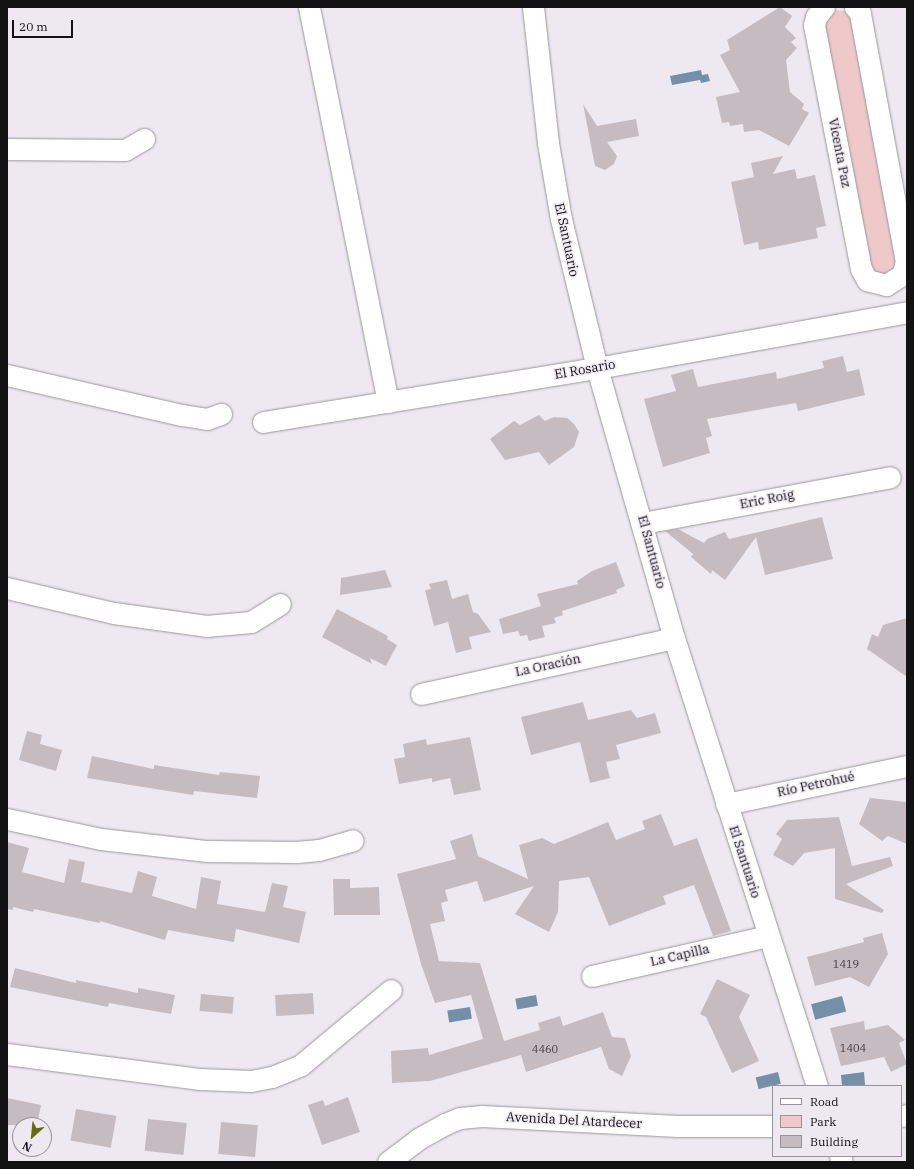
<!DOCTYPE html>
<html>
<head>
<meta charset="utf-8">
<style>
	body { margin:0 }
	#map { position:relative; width:914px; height:1169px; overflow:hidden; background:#eee9f1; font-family:"IBM Plex Serif",serif }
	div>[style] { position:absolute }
	.green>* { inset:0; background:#efc9ca }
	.water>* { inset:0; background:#7490a9; transform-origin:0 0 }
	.building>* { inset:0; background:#c5bcc1; transform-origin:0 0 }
	.roads { filter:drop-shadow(0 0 1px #9a969d) drop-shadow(0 0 1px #9a969d) }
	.minor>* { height:21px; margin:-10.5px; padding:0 10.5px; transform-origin:10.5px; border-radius:10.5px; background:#fff }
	span { translate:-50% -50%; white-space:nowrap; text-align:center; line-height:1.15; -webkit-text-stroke:3px #eee9f1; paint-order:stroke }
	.number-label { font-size:11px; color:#3f3c3e }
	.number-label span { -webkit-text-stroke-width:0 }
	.street-label { font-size:13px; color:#121113 }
	.frame { position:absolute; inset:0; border:8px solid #121113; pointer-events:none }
	.legend { position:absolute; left:772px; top:1085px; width:130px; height:72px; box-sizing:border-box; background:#eee9f1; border:1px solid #969398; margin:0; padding:5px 7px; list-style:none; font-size:12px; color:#121113 }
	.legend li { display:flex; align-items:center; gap:8px; height:20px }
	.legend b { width:20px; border:1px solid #969398 }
	.north { position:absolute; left:12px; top:1117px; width:40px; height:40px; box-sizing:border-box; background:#eee9f1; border:1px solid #969398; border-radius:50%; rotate:207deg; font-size:11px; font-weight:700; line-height:16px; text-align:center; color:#121113 }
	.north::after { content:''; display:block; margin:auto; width:14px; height:18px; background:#656b0e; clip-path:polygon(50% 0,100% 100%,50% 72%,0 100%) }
	.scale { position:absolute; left:12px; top:20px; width:61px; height:18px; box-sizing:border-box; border:2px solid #121113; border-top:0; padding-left:5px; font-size:12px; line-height:14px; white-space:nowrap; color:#121113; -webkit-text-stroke:3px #eee9f1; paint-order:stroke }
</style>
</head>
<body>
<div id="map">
	<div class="green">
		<div style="clip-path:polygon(835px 10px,845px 11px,851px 18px,898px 267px,885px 276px,869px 270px,822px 23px,829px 12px)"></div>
	</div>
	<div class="water">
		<div style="clip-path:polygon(701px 70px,702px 75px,708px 74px,710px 81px,701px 83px,700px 80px,672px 85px,670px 76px)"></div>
		<div style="left:536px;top:995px;width:11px;height:21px;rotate:80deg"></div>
		<div style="left:842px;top:996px;width:16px;height:32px;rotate:75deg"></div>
		<div style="left:470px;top:1007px;width:12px;height:23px;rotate:81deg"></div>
		<div style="left:778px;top:1072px;width:12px;height:23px;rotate:76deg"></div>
		<div style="clip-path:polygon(864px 1072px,865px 1085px,842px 1086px,841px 1075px)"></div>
	</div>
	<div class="building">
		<div style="clip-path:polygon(780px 7px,792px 16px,785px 27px,796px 38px,791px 42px,797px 48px,786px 60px,790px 92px,804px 104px,802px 109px,809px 113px,789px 146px,759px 130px,744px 132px,743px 124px,730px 126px,729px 122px,722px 123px,716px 97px,740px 92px,720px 55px,730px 50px,727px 40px)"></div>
		<div style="clip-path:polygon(583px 104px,597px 126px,636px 119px,639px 136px,607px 142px,617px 156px,614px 164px,605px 170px,595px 166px)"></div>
		<div style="clip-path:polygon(783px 156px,773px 174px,795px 169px,797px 179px,815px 175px,826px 226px,816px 228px,818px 238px,759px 250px,758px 242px,744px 245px,731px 182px,754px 177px,751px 163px)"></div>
		<div style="clip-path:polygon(843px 356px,847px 372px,859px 369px,865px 395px,798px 411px,796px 403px,707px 419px,712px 436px,706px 438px,710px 453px,663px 467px,644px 399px,676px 391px,671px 375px,693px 369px,698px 387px,776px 372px,777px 379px,824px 368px,822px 361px)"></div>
		<div style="clip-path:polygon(539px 415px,545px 421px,554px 417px,567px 418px,574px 424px,579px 432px,574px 447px,549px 465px,539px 452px,505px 460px,490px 439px,514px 421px,520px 425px)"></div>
		<div style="clip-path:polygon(822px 517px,833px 559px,765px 575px,756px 537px,725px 580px,712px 570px,711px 574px,691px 557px,693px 554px,665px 531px,678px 529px,704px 543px,707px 539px,725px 532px,729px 539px)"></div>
		<div style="clip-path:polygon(616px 562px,625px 586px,616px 590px,617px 593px,562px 611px,563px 615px,554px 618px,556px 623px,542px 626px,545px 637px,529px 641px,527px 635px,520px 636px,518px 631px,503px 634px,499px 619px,541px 606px,537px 594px,578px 584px,577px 581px,592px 571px)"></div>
		<div style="clip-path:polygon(385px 570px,392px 587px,340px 595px,341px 578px)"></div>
		<div style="clip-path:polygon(447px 580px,452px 599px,468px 594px,473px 612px,478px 614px,491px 632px,469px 637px,472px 649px,456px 653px,448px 622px,434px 626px,425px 590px,431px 589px,429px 584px)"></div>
		<div style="clip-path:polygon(337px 609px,388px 636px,387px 639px,397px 645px,386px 666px,370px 658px,372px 664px,322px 637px)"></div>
		<div style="clip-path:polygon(907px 618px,907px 677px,867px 649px,872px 634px,878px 637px,883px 625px)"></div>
		<div style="clip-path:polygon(583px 702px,588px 720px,631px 710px,637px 718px,655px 713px,661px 733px,616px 745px,620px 759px,606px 762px,610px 778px,590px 783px,580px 742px,531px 755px,521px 717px)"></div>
		<div style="clip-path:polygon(27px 731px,42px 735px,40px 744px,62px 750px,56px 771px,19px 760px)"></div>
		<div style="clip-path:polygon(470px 737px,481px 790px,454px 795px,450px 778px,432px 782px,432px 778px,399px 784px,394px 759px,405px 757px,403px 744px,426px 739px,427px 745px)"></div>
		<div style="clip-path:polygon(92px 756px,154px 769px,154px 765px,219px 775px,220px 772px,260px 776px,257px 798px,194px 791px,193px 795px,87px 778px)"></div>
		<div style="clip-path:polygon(870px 798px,907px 802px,907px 844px,888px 836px,882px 841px,859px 824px)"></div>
		<div style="clip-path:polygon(661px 814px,674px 846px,697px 838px,731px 931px,713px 936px,694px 885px,663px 896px,666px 904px,609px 926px,589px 877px,559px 881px,558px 912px,549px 932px,515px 914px,534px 886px,484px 902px,477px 881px,445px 890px,448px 901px,441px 903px,445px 921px,430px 924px,439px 961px,480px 963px,504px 1041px,540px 1030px,538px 1023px,560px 1016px,563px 1026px,603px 1012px,612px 1037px,625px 1038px,631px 1056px,622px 1076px,609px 1069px,601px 1047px,526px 1072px,521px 1055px,430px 1081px,392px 1083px,391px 1051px,428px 1048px,429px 1055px,483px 1039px,471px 995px,435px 1003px,421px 964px,397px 874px,456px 859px,450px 841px,472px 834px,478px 856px,528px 879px,519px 845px,542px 838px,554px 844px,608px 822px,616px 840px,645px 829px,642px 821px)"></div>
		<div style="clip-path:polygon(839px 817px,852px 866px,890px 857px,893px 866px,846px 884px,884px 910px,882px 913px,835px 899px,835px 848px,804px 853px,793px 866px,773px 855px,782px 839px,776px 834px,787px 820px)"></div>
		<div style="clip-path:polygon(7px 842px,29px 848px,22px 872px,64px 883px,69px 859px,85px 862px,81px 882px,132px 893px,138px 871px,157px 877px,152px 896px,196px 909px,201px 877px,221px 881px,217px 904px,265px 912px,272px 883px,288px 886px,283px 907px,306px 912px,299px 943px,236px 929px,234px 942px,168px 930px,165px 940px,100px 921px,100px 923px,34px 909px,33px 912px,13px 907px,13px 910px,7px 909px)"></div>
		<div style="clip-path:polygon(333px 879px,350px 879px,350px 888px,379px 887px,380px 915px,334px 915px)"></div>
		<div style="clip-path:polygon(882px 933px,888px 954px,869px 987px,850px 977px,815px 986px,807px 957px,864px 942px,863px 938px)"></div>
		<div style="clip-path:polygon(15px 968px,76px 983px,76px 980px,138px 993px,138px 988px,175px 995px,171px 1014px,109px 1003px,108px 1007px,10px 987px)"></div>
		<div style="clip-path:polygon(717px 979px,750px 995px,739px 1017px,759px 1061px,732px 1073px,706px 1017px,700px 1014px)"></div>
		<div style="left:313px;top:993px;width:21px;height:38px;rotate:87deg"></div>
		<div style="left:201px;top:994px;width:33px;height:17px;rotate:5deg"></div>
		<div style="clip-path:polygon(864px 1021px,865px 1030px,888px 1025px,905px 1040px,899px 1043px,907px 1064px,891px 1072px,884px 1057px,841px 1066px,830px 1028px)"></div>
		<div style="clip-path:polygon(348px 1097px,360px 1132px,322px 1145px,308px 1105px,323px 1100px,325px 1106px)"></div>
		<div style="clip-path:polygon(7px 1098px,41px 1105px,37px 1125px,7px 1125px)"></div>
		<div style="left:76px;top:1109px;width:41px;height:32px;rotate:10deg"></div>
		<div style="left:148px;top:1119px;width:39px;height:32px;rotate:6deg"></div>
		<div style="left:221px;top:1122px;width:37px;height:32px;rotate:5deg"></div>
	</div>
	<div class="roads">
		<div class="minor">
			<div style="left:309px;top:7px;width:403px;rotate:78.7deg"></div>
			<div style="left:533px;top:7px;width:137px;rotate:83.7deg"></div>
			<div style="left:548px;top:143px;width:77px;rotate:80.3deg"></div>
			<div style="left:561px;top:219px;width:153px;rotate:76.4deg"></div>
			<div style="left:597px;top:368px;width:281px;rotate:74.1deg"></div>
			<div style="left:674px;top:638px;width:470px;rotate:72.3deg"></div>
			<div style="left:824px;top:7px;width:13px;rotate:129deg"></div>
			<div style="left:816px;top:17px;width:8px;rotate:104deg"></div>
			<div style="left:814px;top:25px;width:248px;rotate:79.1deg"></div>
			<div style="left:861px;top:269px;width:13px;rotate:61deg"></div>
			<div style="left:867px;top:280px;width:20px;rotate:15deg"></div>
			<div style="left:886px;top:285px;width:19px;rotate:-32deg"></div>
			<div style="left:902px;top:275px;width:14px;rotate:-73deg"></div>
			<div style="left:906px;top:262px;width:253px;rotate:-100.5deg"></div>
			<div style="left:860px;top:13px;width:8px;rotate:-130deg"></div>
			<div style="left:7px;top:149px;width:118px;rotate:0.5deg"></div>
			<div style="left:125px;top:150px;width:22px;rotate:-30deg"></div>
			<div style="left:7px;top:375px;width:180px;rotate:12.9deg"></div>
			<div style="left:182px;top:415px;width:25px;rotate:9deg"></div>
			<div style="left:207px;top:419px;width:15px;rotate:-20deg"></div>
			<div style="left:263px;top:422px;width:338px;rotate:-9.2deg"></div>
			<div style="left:597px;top:368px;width:315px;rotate:-10.2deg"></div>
			<div style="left:643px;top:523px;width:251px;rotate:-10.5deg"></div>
			<div style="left:7px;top:588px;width:110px;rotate:13.2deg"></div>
			<div style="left:114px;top:613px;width:93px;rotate:8deg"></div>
			<div style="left:206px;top:626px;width:45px;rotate:-5.1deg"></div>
			<div style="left:251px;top:622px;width:34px;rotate:-32deg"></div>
			<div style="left:421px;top:694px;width:259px;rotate:-12.5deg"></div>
			<div style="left:726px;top:804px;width:185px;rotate:-11.9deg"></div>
			<div style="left:7px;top:819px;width:96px;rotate:12deg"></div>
			<div style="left:101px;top:839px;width:107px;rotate:6.5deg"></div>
			<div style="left:207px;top:851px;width:89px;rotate:0.6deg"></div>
			<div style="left:296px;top:852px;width:23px;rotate:-5deg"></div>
			<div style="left:319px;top:850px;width:35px;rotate:-16deg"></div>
			<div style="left:592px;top:976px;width:180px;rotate:-12.8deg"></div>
			<div style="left:7px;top:1054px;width:195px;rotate:7.4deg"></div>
			<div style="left:200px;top:1079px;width:51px;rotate:2.2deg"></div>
			<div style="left:251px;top:1081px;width:21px;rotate:-11deg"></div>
			<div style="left:272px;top:1077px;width:31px;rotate:-22deg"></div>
			<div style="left:301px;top:1065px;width:117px;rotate:-39.8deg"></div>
			<div style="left:901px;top:1116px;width:6px;rotate:-9deg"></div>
			<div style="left:840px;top:1156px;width:6px;rotate:72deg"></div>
			<div style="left:388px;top:1162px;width:38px;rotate:-37deg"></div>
			<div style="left:418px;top:1139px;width:31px;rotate:-29deg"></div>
			<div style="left:445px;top:1124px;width:16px;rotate:-22deg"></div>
			<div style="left:460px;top:1118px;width:22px;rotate:-5deg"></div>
			<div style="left:482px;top:1116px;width:196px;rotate:2.9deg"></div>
			<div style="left:678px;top:1126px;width:95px"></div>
		</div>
	</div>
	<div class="number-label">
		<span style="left:846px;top:964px">1419</span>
		<span style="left:853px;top:1048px">1404</span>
		<span style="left:545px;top:1049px">4460</span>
	</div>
	<div class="street-label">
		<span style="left:839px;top:153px;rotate:79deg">Vicenta Paz</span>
		<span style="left:566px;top:240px;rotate:78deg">El Santuario</span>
		<span style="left:585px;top:370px;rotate:-10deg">El Rosario</span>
		<span style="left:767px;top:500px;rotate:-11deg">Eric Roig</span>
		<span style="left:651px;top:552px;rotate:75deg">El Santuario</span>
		<span style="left:548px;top:666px;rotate:-12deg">La Oración</span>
		<span style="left:816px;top:785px;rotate:-12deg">Río Petrohué</span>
		<span style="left:744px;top:862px;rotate:72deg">El Santuario</span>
		<span style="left:680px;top:956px;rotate:-13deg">La Capilla</span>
		<span style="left:574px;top:1121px;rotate:3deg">Avenida Del Atardecer</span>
	</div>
	<div class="frame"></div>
	<ul class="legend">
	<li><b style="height:5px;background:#fff"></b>Road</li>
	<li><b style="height:11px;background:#efc9ca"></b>Park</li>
	<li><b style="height:11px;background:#c5bcc1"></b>Building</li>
	</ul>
	<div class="north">N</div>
	<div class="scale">20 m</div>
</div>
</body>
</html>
